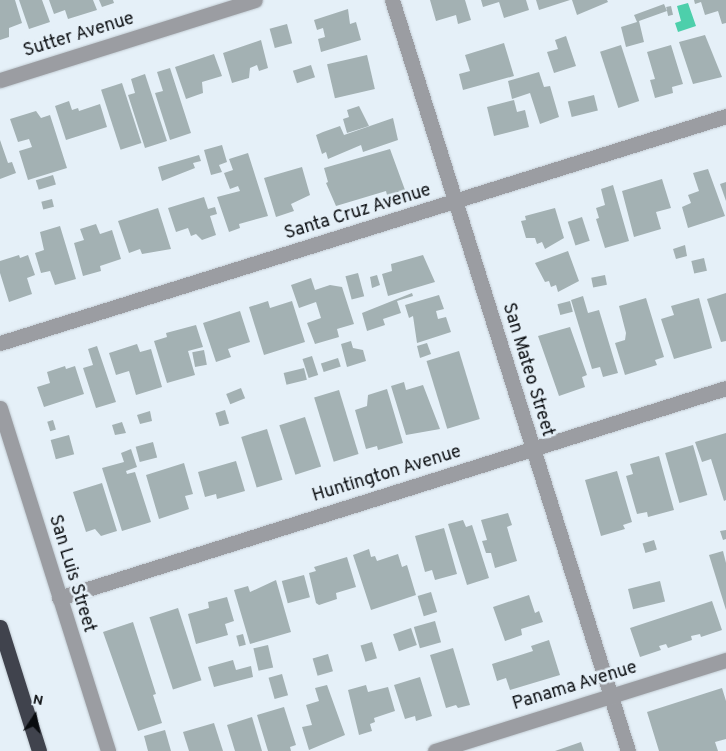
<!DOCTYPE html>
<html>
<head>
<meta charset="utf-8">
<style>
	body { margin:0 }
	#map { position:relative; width:726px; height:751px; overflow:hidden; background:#e5f0f8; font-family:Overpass,sans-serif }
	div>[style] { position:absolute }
	.water>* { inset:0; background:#4dcfab }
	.building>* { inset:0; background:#a3b1b3; transform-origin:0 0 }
	.roads { filter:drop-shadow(0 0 1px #c2ccd3) drop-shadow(0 0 1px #c2ccd3) }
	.street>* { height:15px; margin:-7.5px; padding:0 7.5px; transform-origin:7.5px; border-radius:7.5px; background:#9b9da2 }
	.highway>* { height:15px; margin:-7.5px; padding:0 7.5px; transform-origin:7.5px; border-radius:7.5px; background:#40434d }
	span { translate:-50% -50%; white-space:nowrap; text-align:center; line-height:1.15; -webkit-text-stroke:5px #e5f0f8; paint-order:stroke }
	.street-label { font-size:18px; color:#090c0f }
	.north { position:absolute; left:10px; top:691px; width:50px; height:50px; -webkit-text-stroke:4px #e5f0f8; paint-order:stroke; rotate:11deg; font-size:14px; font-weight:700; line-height:20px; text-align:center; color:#090c0f }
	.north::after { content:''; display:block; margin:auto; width:18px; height:22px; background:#090c0f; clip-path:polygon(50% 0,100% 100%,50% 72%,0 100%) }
</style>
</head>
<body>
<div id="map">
	<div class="water">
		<div style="clip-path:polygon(688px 3px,696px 26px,678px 32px,675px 23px,681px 21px,677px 6px)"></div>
	</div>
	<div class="building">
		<div style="clip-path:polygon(0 0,15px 0,22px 23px,9px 28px,9px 37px,0 40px)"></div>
		<div style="clip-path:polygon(19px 0,42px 0,50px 22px,29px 29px)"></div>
		<div style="clip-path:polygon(49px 0,93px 0,97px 10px,68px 19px,65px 10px,54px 14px)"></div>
		<div style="clip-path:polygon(99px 0,113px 0,114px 3px,102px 7px)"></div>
		<div style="clip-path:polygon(430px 0,465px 0,471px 20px,458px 24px,456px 15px,436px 21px)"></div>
		<div style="clip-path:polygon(481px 0,526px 0,529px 10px,504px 18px,499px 2px,483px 7px)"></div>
		<div style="clip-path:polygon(536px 0,570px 0,539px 10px)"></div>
		<div style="clip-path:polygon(572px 0,607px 0,608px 2px,577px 15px)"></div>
		<div style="clip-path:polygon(694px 0,726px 0,726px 23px,722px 24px,718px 11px,705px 15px,701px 2px,695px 4px)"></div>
		<div style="clip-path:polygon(664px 4px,667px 11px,639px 21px,644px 42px,626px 47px,621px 27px,637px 22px,634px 15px)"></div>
		<div style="left:671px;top:6px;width:9px;height:5px;rotate:77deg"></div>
		<div style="clip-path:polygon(348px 9px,350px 24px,356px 22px,361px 40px,321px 52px,318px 39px,325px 37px,323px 28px,317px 30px,314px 20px)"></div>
		<div style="left:287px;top:24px;width:20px;height:18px;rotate:75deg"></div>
		<div style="clip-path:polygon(705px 35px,722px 77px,693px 84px,679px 42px)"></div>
		<div style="clip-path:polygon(566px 36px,576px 66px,554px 73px,547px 52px,558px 49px,555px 40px)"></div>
		<div style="clip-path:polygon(261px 40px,268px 68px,259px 71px,257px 65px,250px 68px,249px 78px,232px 83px,223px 53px)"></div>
		<div style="clip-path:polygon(504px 43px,514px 76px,463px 90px,459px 74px,470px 71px,465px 55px)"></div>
		<div style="left:621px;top:45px;width:59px;height:22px;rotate:72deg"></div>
		<div style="clip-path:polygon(671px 45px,683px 84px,672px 87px,673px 93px,655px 98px,650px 80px,655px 79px,647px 52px)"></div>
		<div style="clip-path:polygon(214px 54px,222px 76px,202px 82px,203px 93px,186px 99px,175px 67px)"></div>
		<div style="left:367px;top:55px;width:35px;height:41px;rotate:77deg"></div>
		<div style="left:311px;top:65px;width:13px;height:19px;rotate:72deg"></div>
		<div style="clip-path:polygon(170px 68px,191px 133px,170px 140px,155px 93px,163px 91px,157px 72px)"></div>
		<div style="clip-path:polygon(539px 72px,544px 87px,550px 86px,559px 117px,540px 124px,530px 93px,512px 99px,508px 81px)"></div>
		<div style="clip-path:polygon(145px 74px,167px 141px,145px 148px,128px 95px,135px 93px,131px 79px)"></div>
		<div style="left:122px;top:83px;width:63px;height:22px;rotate:72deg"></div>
		<div style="left:594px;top:95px;width:16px;height:27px;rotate:76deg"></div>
		<div style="clip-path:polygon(514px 100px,517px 112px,525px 110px,529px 127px,494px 136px,487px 107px)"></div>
		<div style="clip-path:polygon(69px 101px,72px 110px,78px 108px,79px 111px,100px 104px,107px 127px,66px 140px,55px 106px)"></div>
		<div style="clip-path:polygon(359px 106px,369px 126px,347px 133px,343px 119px,349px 117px,347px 110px)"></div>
		<div style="clip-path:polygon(36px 111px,41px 118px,50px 115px,67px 168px,28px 180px,19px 151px,32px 147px,29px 139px,18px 142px,10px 119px)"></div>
		<div style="clip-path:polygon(393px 118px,398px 140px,363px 152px,361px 145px,328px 159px,326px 152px,322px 154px,316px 135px,323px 132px,340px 126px,344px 135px)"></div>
		<div style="clip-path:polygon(0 140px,8px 163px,12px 162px,16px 173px,0 179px)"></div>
		<div style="clip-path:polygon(222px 145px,227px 162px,219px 165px,222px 172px,211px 175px,204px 150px)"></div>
		<div style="clip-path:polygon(390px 149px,405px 190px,387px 195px,386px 191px,336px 206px,326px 183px,328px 182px,324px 168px)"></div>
		<div style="clip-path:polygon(248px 153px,268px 216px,239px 224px,240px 228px,229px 232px,217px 197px,240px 191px,238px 186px,230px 189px,224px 173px,233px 170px,229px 159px)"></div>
		<div style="clip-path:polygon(199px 155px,201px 161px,193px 163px,195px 168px,162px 181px,158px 167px)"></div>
		<div style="clip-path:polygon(302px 167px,310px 195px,291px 204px,294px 211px,276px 217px,264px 178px)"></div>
		<div style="clip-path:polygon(708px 169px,725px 216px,688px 228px,682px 207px,691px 203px,688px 195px,699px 191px,693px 173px)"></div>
		<div style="left:53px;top:175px;width:10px;height:18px;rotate:73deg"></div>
		<div style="clip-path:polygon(662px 179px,671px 208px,656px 212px,661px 229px,634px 237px,622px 191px)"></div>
		<div style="clip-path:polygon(726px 182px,726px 201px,720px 184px)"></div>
		<div style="clip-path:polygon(613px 185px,629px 241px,605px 248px,596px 219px,599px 218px,596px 208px,605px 205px,601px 189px)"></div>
		<div style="clip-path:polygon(204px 197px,208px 209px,215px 207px,217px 214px,210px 216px,216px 235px,202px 240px,196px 234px,191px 236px,188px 228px,176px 232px,168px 208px)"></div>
		<div style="left:52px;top:199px;width:8px;height:11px;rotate:76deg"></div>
		<div style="clip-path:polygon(158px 208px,171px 249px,142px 254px,140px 249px,129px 253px,118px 221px)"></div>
		<div style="clip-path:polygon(555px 208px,564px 238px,545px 249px,542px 242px,537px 244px,535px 238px,526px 238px,521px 221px,526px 220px,525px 216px)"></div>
		<div style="left:582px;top:217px;width:25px;height:15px;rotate:72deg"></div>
		<div style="clip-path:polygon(96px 224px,100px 234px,112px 230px,121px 259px,100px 266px,101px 271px,83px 276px,74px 243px,84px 240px,80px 229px)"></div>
		<div style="clip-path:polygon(60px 226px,76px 279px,55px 285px,50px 271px,41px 273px,35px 253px,44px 250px,40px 232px)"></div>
		<div style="clip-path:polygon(685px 245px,687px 256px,676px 259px,673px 249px)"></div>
		<div style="clip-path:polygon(568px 251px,579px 281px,558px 292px,556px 285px,551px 287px,549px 281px,545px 282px,535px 263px)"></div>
		<div style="clip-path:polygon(19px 255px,20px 258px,28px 255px,35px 275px,27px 278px,32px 294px,9px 302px,0 273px,0 261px)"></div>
		<div style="clip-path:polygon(423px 255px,435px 282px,388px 296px,382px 274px,392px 271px,391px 264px)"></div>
		<div style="left:704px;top:258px;width:13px;height:13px;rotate:77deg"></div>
		<div style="left:358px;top:273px;width:24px;height:13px;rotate:75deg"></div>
		<div style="clip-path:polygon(377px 275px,380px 285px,372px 288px,370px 277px)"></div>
		<div style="left:605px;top:275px;width:10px;height:14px;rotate:79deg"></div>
		<div style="clip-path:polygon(311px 278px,315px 290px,330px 285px,342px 287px,354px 324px,337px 329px,339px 337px,315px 344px,307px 323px,321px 318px,316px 302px,299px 308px,291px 285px)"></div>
		<div style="clip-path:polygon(412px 293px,413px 296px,397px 301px,401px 313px,383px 319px,385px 325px,367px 331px,362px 313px)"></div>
		<div style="clip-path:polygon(726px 293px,726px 341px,721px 342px,707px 299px)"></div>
		<div style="clip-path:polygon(439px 295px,444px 309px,436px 311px,438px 319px,446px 317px,451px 332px,417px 343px,413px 316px,409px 318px,405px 305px)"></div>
		<div style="clip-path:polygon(583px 296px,588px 313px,599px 310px,618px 373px,603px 377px,600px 367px,592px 369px,571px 300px)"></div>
		<div style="clip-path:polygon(646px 298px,664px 357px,655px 360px,657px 365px,625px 375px,615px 343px,625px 340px,626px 333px,619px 306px)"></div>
		<div style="clip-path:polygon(699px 298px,712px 348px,674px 359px,661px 319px,674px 315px,671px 306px)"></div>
		<div style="clip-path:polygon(268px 301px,270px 308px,292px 301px,305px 342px,264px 355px,249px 307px)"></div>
		<div style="left:570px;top:301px;width:11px;height:13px;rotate:75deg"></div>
		<div style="clip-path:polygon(240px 311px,250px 342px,228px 349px,231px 357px,216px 362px,203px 323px)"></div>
		<div style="clip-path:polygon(196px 325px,203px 347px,188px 351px,195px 375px,167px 383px,154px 341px,167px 337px,166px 333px)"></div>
		<div style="clip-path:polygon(570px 327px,587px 375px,582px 377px,585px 387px,559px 396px,538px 336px)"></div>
		<div style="clip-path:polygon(351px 341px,353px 348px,363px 350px,366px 361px,347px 367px,341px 344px)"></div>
		<div style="clip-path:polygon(427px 343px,431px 354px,420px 358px,417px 346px)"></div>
		<div style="clip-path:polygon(137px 344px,140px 352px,151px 349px,162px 387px,136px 395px,129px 371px,116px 375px,109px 353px)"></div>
		<div style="clip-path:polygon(97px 346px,116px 402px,96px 408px,83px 368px,93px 365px,88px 349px)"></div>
		<div style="left:204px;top:350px;width:15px;height:12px;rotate:79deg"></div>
		<div style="left:459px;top:351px;width:71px;height:34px;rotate:73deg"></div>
		<div style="left:312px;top:356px;width:20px;height:10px;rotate:72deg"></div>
		<div style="left:338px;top:358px;width:9px;height:18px;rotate:72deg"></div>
		<div style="clip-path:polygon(65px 366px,66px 369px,75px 366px,84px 394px,44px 407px,37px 387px,50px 383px,47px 372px)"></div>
		<div style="left:304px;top:368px;width:12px;height:21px;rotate:76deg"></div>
		<div style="clip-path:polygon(404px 382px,406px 390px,423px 385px,440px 429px,406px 435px,391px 386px)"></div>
		<div style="left:241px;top:388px;width:11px;height:16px;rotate:68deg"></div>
		<div style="clip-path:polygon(387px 389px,403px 443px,378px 450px,377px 446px,366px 449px,355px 410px,367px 406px,368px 395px)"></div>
		<div style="left:339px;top:390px;width:67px;height:26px;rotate:73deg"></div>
		<div style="left:225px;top:410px;width:14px;height:10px;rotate:73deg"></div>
		<div style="clip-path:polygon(150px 411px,152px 421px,140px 424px,137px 415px)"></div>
		<div style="left:305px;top:417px;width:52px;height:27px;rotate:72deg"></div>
		<div style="left:53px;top:420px;width:10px;height:6px;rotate:73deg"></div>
		<div style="clip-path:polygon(122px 422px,126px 433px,115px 435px,112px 425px)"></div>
		<div style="left:267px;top:429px;width:53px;height:27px;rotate:73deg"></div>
		<div style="clip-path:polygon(726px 433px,726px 500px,724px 501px,711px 459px,702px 462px,695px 442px)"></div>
		<div style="left:69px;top:435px;width:20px;height:19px;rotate:75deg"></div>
		<div style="left:153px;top:442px;width:16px;height:18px;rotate:75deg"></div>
		<div style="left:693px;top:445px;width:52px;height:29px;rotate:74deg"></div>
		<div style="clip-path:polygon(131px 449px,137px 467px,126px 471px,127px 474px,135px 472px,151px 522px,122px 531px,102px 468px,124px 462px,121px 453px)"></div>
		<div style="clip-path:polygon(659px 456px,674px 510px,648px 517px,647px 512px,637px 514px,626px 476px,633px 474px,630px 464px)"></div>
		<div style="clip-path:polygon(236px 461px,245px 491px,217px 499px,216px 494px,205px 497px,198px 472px)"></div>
		<div style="clip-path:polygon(184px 463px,193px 494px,185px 496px,189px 509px,159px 519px,146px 475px)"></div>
		<div style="clip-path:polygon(617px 471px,632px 522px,623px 525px,625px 529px,601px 536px,585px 480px)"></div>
		<div style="clip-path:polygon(102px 483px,117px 531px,101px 536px,95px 529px,86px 532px,73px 492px)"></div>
		<div style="clip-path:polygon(508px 513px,512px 525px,507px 527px,517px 561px,495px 568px,491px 553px,486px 553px,482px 541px,487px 540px,481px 520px)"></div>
		<div style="clip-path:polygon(463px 520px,466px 527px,472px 525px,489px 578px,467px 585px,448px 524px)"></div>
		<div style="clip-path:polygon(444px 528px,457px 574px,435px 580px,432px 570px,425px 572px,415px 536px)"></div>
		<div style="clip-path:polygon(726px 530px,726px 539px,723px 540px,720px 531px)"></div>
		<div style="left:654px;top:540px;width:10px;height:12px;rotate:73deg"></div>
		<div style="clip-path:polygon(369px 549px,371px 557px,375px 556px,377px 561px,398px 554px,402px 567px,407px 565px,416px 595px,371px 610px,353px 555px)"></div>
		<div style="clip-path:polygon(723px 551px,726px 563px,726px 610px,709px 555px)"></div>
		<div style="clip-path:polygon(347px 557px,356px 587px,336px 593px,337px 599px,319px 605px,316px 603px,309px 573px,316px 571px,314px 567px)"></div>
		<div style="left:304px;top:575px;width:23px;height:23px;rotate:75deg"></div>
		<div style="clip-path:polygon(276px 580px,291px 632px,250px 644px,234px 590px,248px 586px,250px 592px)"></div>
		<div style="left:660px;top:581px;width:21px;height:33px;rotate:76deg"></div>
		<div style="left:431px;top:592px;width:21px;height:14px;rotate:73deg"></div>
		<div style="clip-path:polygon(529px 595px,535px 613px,539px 611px,543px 622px,521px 629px,522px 635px,505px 641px,493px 607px)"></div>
		<div style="clip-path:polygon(227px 597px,234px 621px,225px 624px,228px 635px,196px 644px,188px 614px,209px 608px,208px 602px)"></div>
		<div style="clip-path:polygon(712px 601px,722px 630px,701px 637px,700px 634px,691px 636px,692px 640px,668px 648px,666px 644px,659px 646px,661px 650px,640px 657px,630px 628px)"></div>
		<div style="left:178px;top:608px;width:76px;height:30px;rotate:72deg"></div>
		<div style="left:435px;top:621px;width:22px;height:22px;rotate:74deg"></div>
		<div style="clip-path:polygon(133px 622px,156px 694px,153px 695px,162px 723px,138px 731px,103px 632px)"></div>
		<div style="left:411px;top:628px;width:18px;height:19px;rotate:71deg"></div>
		<div style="left:243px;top:634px;width:11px;height:7px;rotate:75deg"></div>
		<div style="clip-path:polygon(549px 640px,560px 675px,510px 690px,506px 678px,497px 681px,492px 664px,533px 651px,531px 646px)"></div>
		<div style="left:372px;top:642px;width:17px;height:12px;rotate:73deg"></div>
		<div style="left:268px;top:645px;width:23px;height:15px;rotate:77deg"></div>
		<div style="clip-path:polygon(453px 648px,470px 705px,458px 708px,456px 705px,446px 708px,430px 655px)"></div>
		<div style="left:328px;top:654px;width:18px;height:16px;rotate:74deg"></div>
		<div style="clip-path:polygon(233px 660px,236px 670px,251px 666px,253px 677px,214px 687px,208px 667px)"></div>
		<div style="left:282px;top:674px;width:22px;height:14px;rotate:74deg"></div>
		<div style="clip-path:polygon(420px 677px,432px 716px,416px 721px,415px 716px,405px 719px,394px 685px)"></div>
		<div style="clip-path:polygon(327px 685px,345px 735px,309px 750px,302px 727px,312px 725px,306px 705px,319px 701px,315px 688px)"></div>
		<div style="clip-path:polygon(366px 685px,368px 692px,388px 687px,395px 711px,374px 718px,375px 722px,370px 724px,372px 731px,359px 735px,348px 690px)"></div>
		<div style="clip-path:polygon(722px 688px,726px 701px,726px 739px,715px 742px,718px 751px,659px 751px,647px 712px)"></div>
		<div style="clip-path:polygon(284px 707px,296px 745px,290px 747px,291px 751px,268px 751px,257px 715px)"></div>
		<div style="clip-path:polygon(252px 717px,262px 751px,235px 751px,227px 725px)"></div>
		<div style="clip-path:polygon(214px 723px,223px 751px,189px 751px,183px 732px)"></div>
		<div style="clip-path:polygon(165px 730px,171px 751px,148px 751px,144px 736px)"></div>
		<div style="clip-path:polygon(581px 742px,584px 751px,555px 751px)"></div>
	</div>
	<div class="roads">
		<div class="street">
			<div style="left:392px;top:0;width:787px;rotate:72.55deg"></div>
			<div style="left:0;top:80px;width:267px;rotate:-17.4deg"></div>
			<div style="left:0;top:343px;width:761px;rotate:-17.36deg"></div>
			<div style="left:0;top:408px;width:360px;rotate:72.5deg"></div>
			<div style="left:59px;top:598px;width:699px;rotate:-17.48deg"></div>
			<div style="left:435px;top:751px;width:305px;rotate:-17.4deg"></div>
		</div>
		<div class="highway">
			<div style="left:0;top:627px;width:130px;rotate:72.5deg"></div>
		</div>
	</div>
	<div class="street-label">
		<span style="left:79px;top:36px;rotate:-17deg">Sutter Avenue</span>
		<span style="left:358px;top:213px;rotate:-17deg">Santa Cruz Avenue</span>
		<span style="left:527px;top:370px;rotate:73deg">San Mateo Street</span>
		<span style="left:387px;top:475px;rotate:-17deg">Huntington Avenue</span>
		<span style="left:71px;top:574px;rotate:73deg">San Luis Street</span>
		<span style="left:575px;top:687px;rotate:-17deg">Panama Avenue</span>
	</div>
	<div class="north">N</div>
</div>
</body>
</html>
